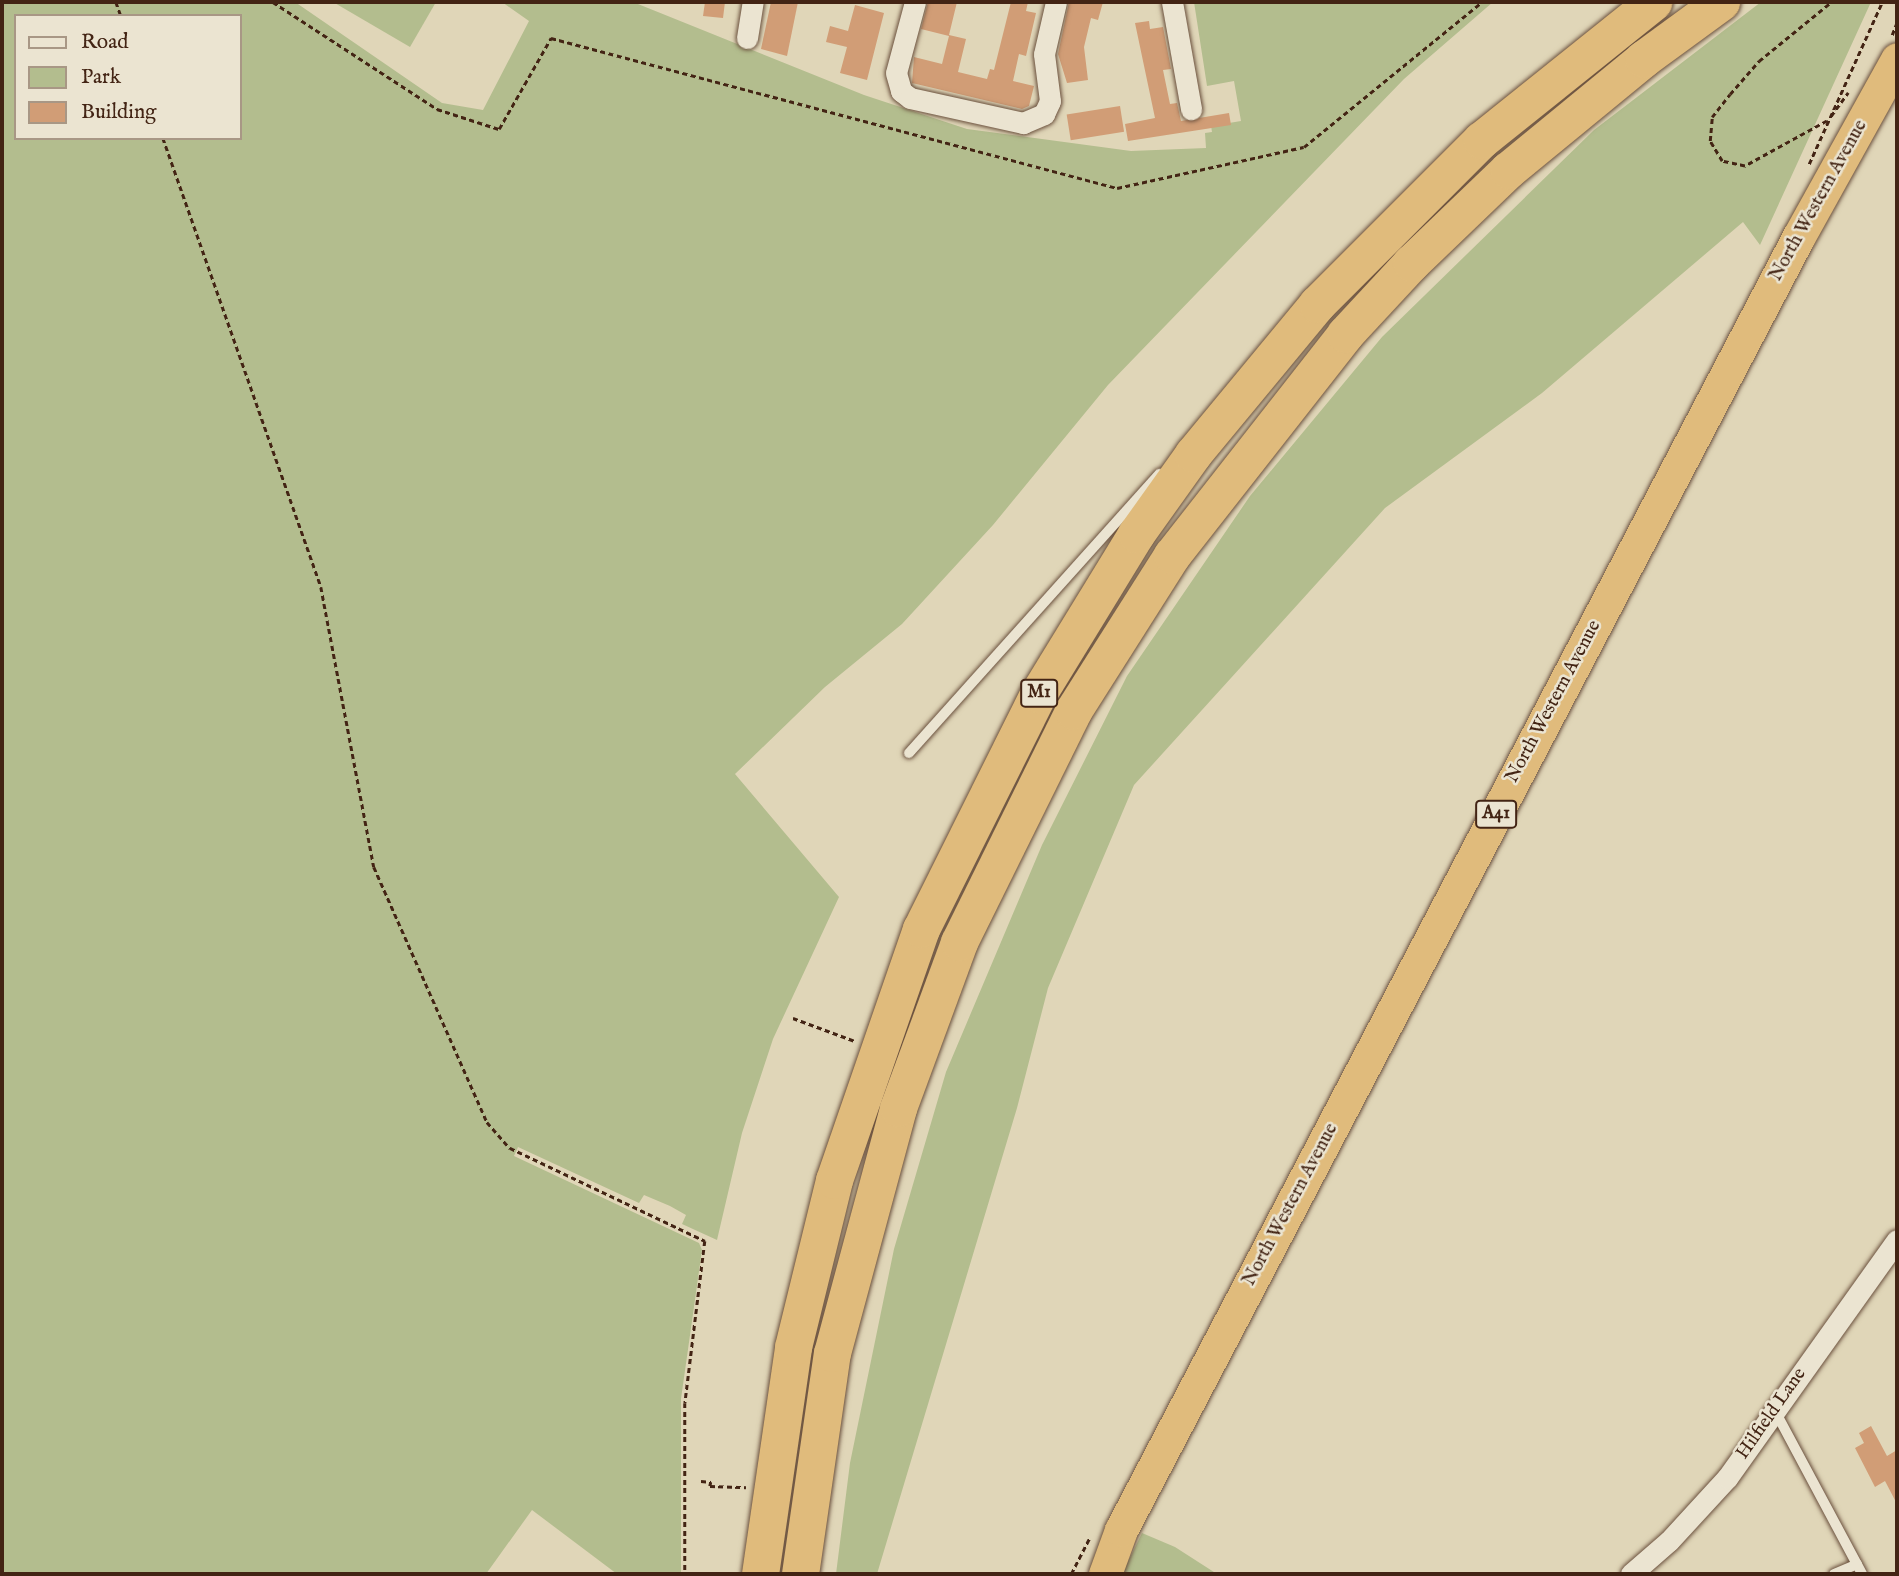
<!DOCTYPE html>
<html>
<head>
<meta charset="utf-8">
<style>
	body { margin:0 }
	#map { position:relative; width:1899px; height:1576px; overflow:hidden; background:#e0d6b8; font-family:"IM FELL English",serif }
	div>[style] { position:absolute }
	.green>* { inset:0; background:#b3bd8e }
	.building>* { inset:0; background:#d19d76; transform-origin:0 0 }
	.path>* { height:2.5px; margin-top:-1.25px; transform-origin:0; background:repeating-linear-gradient(90deg,#432414 0 5px,transparent 0 8.5px) }
	.roads { filter:drop-shadow(0 0 2px #6a503d) drop-shadow(0 0 2px #6a503d) }
	.service>* { height:10px; margin:-5px; padding:0 5px; transform-origin:5px; border-radius:5px; background:#ebe4d1 }
	.minor>* { height:21px; margin:-10.5px; padding:0 10.5px; transform-origin:10.5px; border-radius:10.5px; background:#ebe4d1 }
	.trunk>* { height:33px; margin:-16.5px; padding:0 16.5px; transform-origin:16.5px; border-radius:16.5px; background:#e0bb7c }
	.motorway>* { height:37px; margin:-18.5px; padding:0 18.5px; transform-origin:18.5px; border-radius:18.5px; background:#e0bb7c }
	span { translate:-50% -50%; white-space:nowrap; text-align:center; line-height:1.15; -webkit-text-stroke:5px #ebe4d1; paint-order:stroke }
	.shield-label span { padding:2px 5px; background:#ebe4d1; border:2px solid; border-radius:5px; -webkit-text-stroke-width:0 }
	.shield-label { font-size:18px; color:#432414; font-weight:700 }
	.street-label { font-size:19px; color:#432414 }
	.frame { position:absolute; inset:0; border:4px solid #432414; pointer-events:none }
	.legend { position:absolute; left:14px; top:14px; width:228px; height:126px; box-sizing:border-box; background:#ebe4d1; border:2px solid #a89785; margin:0; padding:9px 12px; list-style:none; font-size:21px; color:#432414 }
	.legend li { display:flex; align-items:center; gap:14px; height:35px }
	.legend b { width:35px; border:2px solid #a89785 }
</style>
</head>
<body>
<div id="map">
	<div class="green">
		<div style="clip-path:polygon(evenodd,2px 2px,295px 2px,442px 103px,483px 110px,529px 21px,502px 2px,633px 2px,864px 95px,967px 129px,1131px 151px,1206px 148px,1205px 133px,1212px 132px,1211px 126px,1241px 121px,1234px 81px,1207px 86px,1194px 2px,1493px 2px,1404px 79px,1108px 385px,993px 525px,902px 624px,825px 687px,735px 774px,839px 897px,773px 1039px,742px 1133px,717px 1240px,682px 1224px,686px 1215px,670px 1206px,644px 1195px,639px 1203px,518px 1147px,514px 1156px,699px 1243px,702px 1250px,681px 1399px,681px 1574px,617px 1574px,532px 1510px,486px 1574px,2px 1574px,2px 2px,16px 16px,240px 16px,240px 138px,16px 138px,16px 16px)"></div>
		<div style="clip-path:polygon(333px 2px,436px 2px,410px 47px)"></div>
		<div style="clip-path:polygon(1761px 2px,1871px 2px,1760px 245px,1743px 222px,1542px 393px,1385px 508px,1134px 785px,1048px 988px,1017px 1108px,877px 1574px,836px 1574px,850px 1463px,894px 1249px,946px 1072px,1042px 845px,1127px 676px,1250px 496px,1382px 337px,1594px 130px)"></div>
		<div style="clip-path:polygon(1142px 1533px,1175px 1547px,1217px 1574px,1122px 1574px)"></div>
	</div>
	<div class="building">
		<div style="clip-path:polygon(705px 2px,725px 2px,723px 18px,703px 16px)"></div>
		<div style="clip-path:polygon(771px 2px,798px 2px,787px 56px,761px 49px)"></div>
		<div style="clip-path:polygon(928px 2px,957px 2px,949px 35px,966px 39px,958px 72px,987px 79px,990px 69px,994px 70px,1011px 2px,1028px 2px,1026px 11px,1036px 13px,1026px 56px,1019px 54px,1013px 81px,1034px 86px,1029px 106px,1022px 109px,912px 83px,914px 57px,942px 64px,949px 36px,921px 29px)"></div>
		<div style="clip-path:polygon(1069px 2px,1103px 2px,1098px 20px,1091px 18px,1084px 47px,1088px 80px,1067px 83px,1058px 54px)"></div>
		<div style="clip-path:polygon(855px 5px,884px 13px,867px 80px,840px 73px,847px 47px,826px 42px,830px 26px,848px 31px)"></div>
		<div style="clip-path:polygon(1149px 21px,1150px 29px,1163px 27px,1171px 69px,1163px 70px,1170px 104px,1177px 103px,1181px 121px,1229px 113px,1231px 125px,1128px 141px,1125px 124px,1155px 118px,1135px 23px)"></div>
		<div style="left:1120px;top:106px;width:26px;height:54px;rotate:81deg"></div>
		<div style="clip-path:polygon(1871px 1426px,1887px 1456px,1897px 1450px,1897px 1504px,1885px 1481px,1875px 1487px,1855px 1448px,1864px 1443px,1859px 1433px)"></div>
	</div>
	<div class="path">
		<div style="left:116px;top:2px;width:15px;rotate:70deg"></div>
		<div style="left:273px;top:2px;width:196px;rotate:33.1deg"></div>
		<div style="left:437px;top:109px;width:65px;rotate:17.9deg"></div>
		<div style="left:499px;top:129px;width:105px;rotate:-60.3deg"></div>
		<div style="left:551px;top:38px;width:586px;rotate:14.84deg"></div>
		<div style="left:1117px;top:188px;width:191px;rotate:-12.4deg"></div>
		<div style="left:1304px;top:147px;width:230px;rotate:-39.2deg"></div>
		<div style="left:1892px;top:35px;width:14px;rotate:-69deg"></div>
		<div style="left:1831px;top:116px;width:29px;rotate:-54deg"></div>
		<div style="left:1827px;top:121px;width:94px;rotate:151.2deg"></div>
		<div style="left:1745px;top:166px;width:24px;rotate:-168deg"></div>
		<div style="left:1722px;top:161px;width:23px;rotate:-121deg"></div>
		<div style="left:1710px;top:141px;width:24px;rotate:-85deg"></div>
		<div style="left:1712px;top:117px;width:29px;rotate:-52deg"></div>
		<div style="left:1730px;top:94px;width:44px;rotate:-48.7deg"></div>
		<div style="left:1759px;top:61px;width:93px;rotate:-39.3deg"></div>
		<div style="left:163px;top:138px;width:476px;rotate:70.6deg"></div>
		<div style="left:321px;top:587px;width:285px;rotate:79.3deg"></div>
		<div style="left:374px;top:867px;width:279px;rotate:66.1deg"></div>
		<div style="left:487px;top:1122px;width:35px;rotate:49deg"></div>
		<div style="left:510px;top:1148px;width:216px;rotate:25.5deg"></div>
		<div style="left:705px;top:1241px;width:163px;rotate:97deg"></div>
		<div style="left:685px;top:1403px;width:171px;rotate:90deg"></div>
		<div style="left:1809px;top:164px;width:178px;rotate:-65.7deg"></div>
		<div style="left:793px;top:1018px;width:66px;rotate:20.4deg"></div>
		<div style="left:701px;top:1481px;width:10px;rotate:6deg"></div>
		<div style="left:711px;top:1482px;width:4px;rotate:104deg"></div>
		<div style="left:710px;top:1486px;width:36px;rotate:2deg"></div>
		<div style="left:1071px;top:1574px;width:42px;rotate:-62.8deg"></div>
	</div>
	<div class="roads">
		<div class="service">
			<div style="left:909px;top:753px;width:375px;rotate:-48.1deg"></div>
			<div style="left:1774px;top:1409px;width:187px;rotate:61.9deg"></div>
			<div style="left:1834px;top:1574px;width:25px;rotate:-23deg"></div>
		</div>
		<div class="minor">
			<div style="left:915px;top:2px;width:73px;rotate:105deg"></div>
			<div style="left:896px;top:73px;width:19px;rotate:74deg"></div>
			<div style="left:901px;top:91px;width:11px;rotate:38deg"></div>
			<div style="left:910px;top:98px;width:116px;rotate:12.5deg"></div>
			<div style="left:1023px;top:123px;width:23px;rotate:-23deg"></div>
			<div style="left:1044px;top:114px;width:14px;rotate:-65deg"></div>
			<div style="left:1050px;top:101px;width:47px;rotate:-97.3deg"></div>
			<div style="left:1044px;top:54px;width:53px;rotate:-77deg"></div>
			<div style="left:1172px;top:2px;width:109px;rotate:79.9deg"></div>
			<div style="left:747px;top:38px;width:36px;rotate:-81deg"></div>
			<div style="left:1631px;top:1574px;width:50px;rotate:-41deg"></div>
			<div style="left:1669px;top:1541px;width:86px;rotate:-47.4deg"></div>
			<div style="left:1727px;top:1478px;width:292px;rotate:-54.5deg"></div>
		</div>
		<div class="trunk">
			<div style="left:1105px;top:1574px;width:47px;rotate:-70deg"></div>
			<div style="left:1121px;top:1530px;width:1461px;rotate:-62.35deg"></div>
			<div style="left:1799px;top:236px;width:202px;rotate:-61deg"></div>
		</div>
		<div class="motorway">
			<div style="left:760px;top:1574px;width:229px;rotate:-81.7deg"></div>
			<div style="left:793px;top:1347px;width:172px;rotate:-76.2deg"></div>
			<div style="left:834px;top:1180px;width:266px;rotate:-70.9deg"></div>
			<div style="left:921px;top:929px;width:263px;rotate:-63.5deg"></div>
			<div style="left:1038px;top:694px;width:188px;rotate:-58.5deg"></div>
			<div style="left:1136px;top:534px;width:98px;rotate:-54.5deg"></div>
			<div style="left:1193px;top:454px;width:195px;rotate:-50.4deg"></div>
			<div style="left:1317px;top:304px;width:232px;rotate:-45deg"></div>
			<div style="left:1481px;top:140px;width:221px;rotate:-38.7deg"></div>
			<div style="left:800px;top:1574px;width:223px;rotate:-81.8deg"></div>
			<div style="left:832px;top:1353px;width:254px;rotate:-74.9deg"></div>
			<div style="left:898px;top:1108px;width:177px;rotate:-69.8deg"></div>
			<div style="left:959px;top:942px;width:258px;rotate:-63.7deg"></div>
			<div style="left:1073px;top:711px;width:185px;rotate:-57.6deg"></div>
			<div style="left:1172px;top:555px;width:281px;rotate:-51.9deg"></div>
			<div style="left:1345px;top:334px;width:97px;rotate:-47.1deg"></div>
			<div style="left:1411px;top:263px;width:134px;rotate:-43.8deg"></div>
			<div style="left:1508px;top:170px;width:175px;rotate:-39.4deg"></div>
			<div style="left:1643px;top:59px;width:97px;rotate:-36.2deg"></div>
		</div>
	</div>
	<div class="shield-label">
		<span style="left:1039px;top:693px">M1</span>
		<span style="left:1496px;top:814px">A41</span>
	</div>
	<div class="street-label">
		<span style="left:1819px;top:201px;rotate:-61deg">North Western Avenue</span>
		<span style="left:1554px;top:702px;rotate:-62deg">North Western Avenue</span>
		<span style="left:1291px;top:1205px;rotate:-62deg">North Western Avenue</span>
		<span style="left:1772px;top:1414px;rotate:-55deg">Hilfield Lane</span>
	</div>
	<div class="frame"></div>
	<ul class="legend">
	<li><b style="height:9px;background:#ebe4d1"></b>Road</li>
	<li><b style="height:19px;background:#b3bd8e"></b>Park</li>
	<li><b style="height:19px;background:#d19d76"></b>Building</li>
	</ul>
</div>
</body>
</html>
